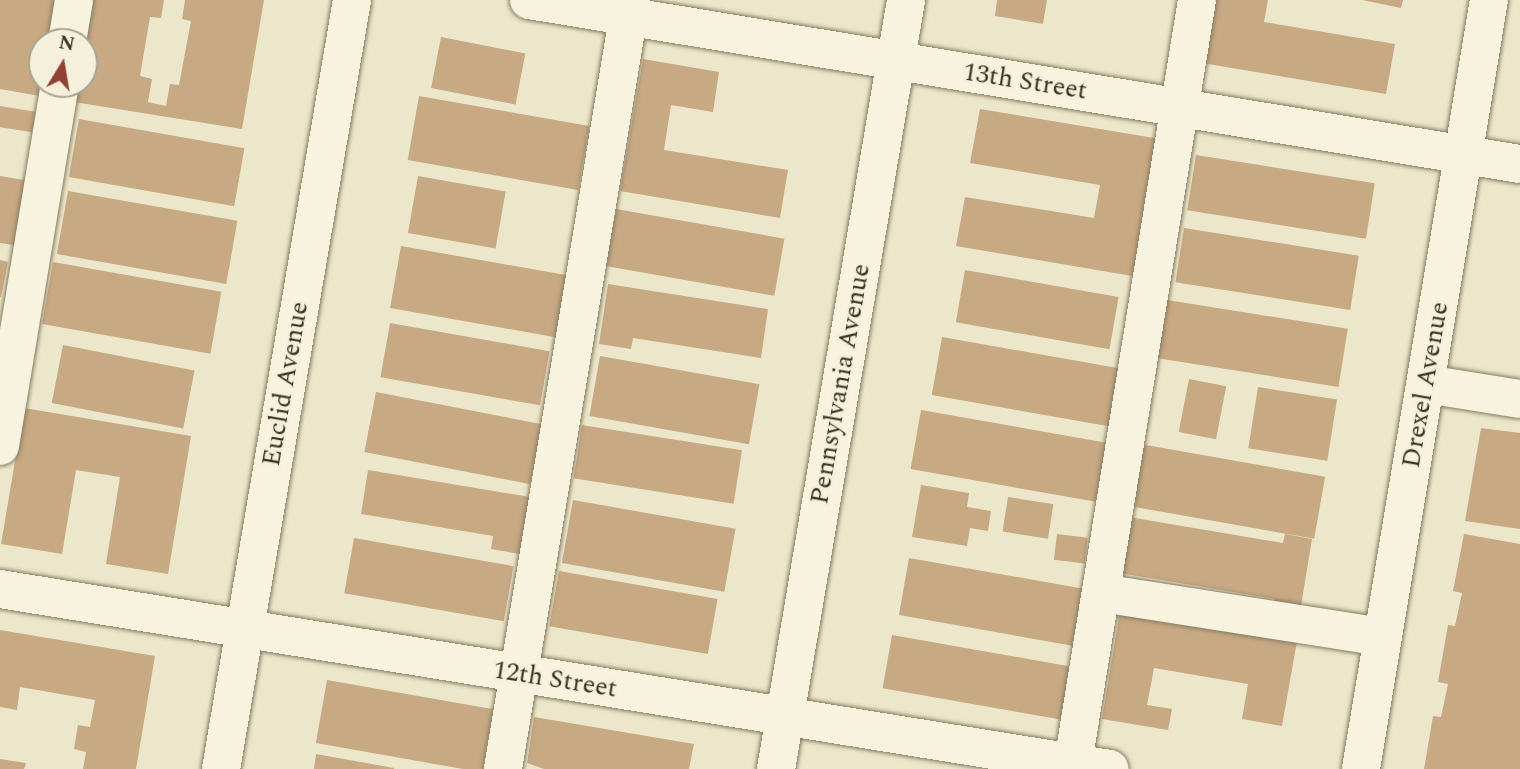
<!DOCTYPE html>
<html>
<head>
<meta charset="utf-8">
<style>
	body { margin:0 }
	#map { position:relative; width:1520px; height:769px; overflow:hidden; background:#ece7cb; font-family:Spectral,serif }
	div>[style] { position:absolute }
	.building>* { inset:0; background:#c7a984; transform-origin:0 0 }
	.roads { filter:drop-shadow(0 0 2px #887b60) drop-shadow(0 0 2px #887b60) }
	.minor>* { height:38px; margin:-19px; padding:0 19px; transform-origin:19px; border-radius:19px; background:#f7f3de }
	span { translate:-50% -50%; white-space:nowrap; text-align:center; line-height:1.15; -webkit-text-stroke:5px #f4f0da; paint-order:stroke }
	.street-label { font-size:26px; color:#393122 }
	.north { position:absolute; left:28px; top:28px; width:70px; height:70px; box-sizing:border-box; background:#f4f0da; border:2px solid #a9a490; border-radius:50%; rotate:11deg; font-size:19px; font-weight:700; line-height:28px; text-align:center; color:#393122 }
	.north::after { content:''; display:block; margin:auto; width:24px; height:32px; background:#924134; clip-path:polygon(50% 0,100% 100%,50% 72%,0 100%) }
</style>
</head>
<body>
<div id="map">
	<div class="building">
		<div style="clip-path:polygon(0 0,56px 0,49px 42px,42px 42px,40px 96px,0 89px)"></div>
		<div style="clip-path:polygon(91px 0,164px 0,161px 18px,150px 17px,140px 76px,152px 79px,148px 102px,166px 106px,170px 84px,179px 85px,191px 21px,182px 19px,185px 0,264px 0,242px 129px,74px 102px,77px 84px,84px 84px,84px 41px)"></div>
		<div style="clip-path:polygon(997px 0,1047px 0,1043px 24px,995px 16px)"></div>
		<div style="clip-path:polygon(1213px 0,1268px 0,1264px 22px,1395px 44px,1386px 94px,1202px 63px)"></div>
		<div style="clip-path:polygon(1362px 0,1403px 0,1401px 8px)"></div>
		<div style="left:441px;top:37px;width:86px;height:52px;rotate:11deg"></div>
		<div style="clip-path:polygon(643px 59px,719px 72px,713px 112px,671px 105px,664px 150px,788px 170px,780px 218px,620px 191px)"></div>
		<div style="left:419px;top:96px;width:173px;height:65px;rotate:10deg"></div>
		<div style="left:0;top:106px;width:36px;height:21px;rotate:9deg"></div>
		<div style="clip-path:polygon(980px 109px,1160px 139px,1138px 277px,956px 246px,965px 197px,1094px 218px,1100px 185px,970px 163px)"></div>
		<div style="left:79px;top:119px;width:168px;height:59px;rotate:10deg"></div>
		<div style="left:1196px;top:155px;width:181px;height:56px;rotate:9deg"></div>
		<div style="clip-path:polygon(0 176px,30px 181px,20px 246px,0 243px)"></div>
		<div style="left:418px;top:176px;width:89px;height:58px;rotate:10deg"></div>
		<div style="left:68px;top:191px;width:172px;height:64px;rotate:10deg"></div>
		<div style="left:616px;top:209px;width:171px;height:58px;rotate:10deg"></div>
		<div style="left:1184px;top:228px;width:177px;height:55px;rotate:9deg"></div>
		<div style="left:401px;top:246px;width:172px;height:63px;rotate:10deg"></div>
		<div style="clip-path:polygon(0 260px,8px 262px,1px 297px,0 297px)"></div>
		<div style="left:53px;top:262px;width:171px;height:63px;rotate:10deg"></div>
		<div style="left:965px;top:270px;width:156px;height:53px;rotate:10deg"></div>
		<div style="clip-path:polygon(608px 284px,768px 309px,761px 358px,633px 338px,631px 349px,599px 344px)"></div>
		<div style="left:1167px;top:300px;width:183px;height:59px;rotate:9deg"></div>
		<div style="left:390px;top:323px;width:162px;height:55px;rotate:10deg"></div>
		<div style="left:942px;top:337px;width:181px;height:59px;rotate:10deg"></div>
		<div style="left:63px;top:345px;width:134px;height:59px;rotate:11deg"></div>
		<div style="left:600px;top:356px;width:162px;height:61px;rotate:10deg"></div>
		<div style="left:1189px;top:379px;width:38px;height:54px;rotate:11deg"></div>
		<div style="left:1258px;top:387px;width:80px;height:62px;rotate:9deg"></div>
		<div style="left:376px;top:392px;width:169px;height:61px;rotate:11deg"></div>
		<div style="clip-path:polygon(24px 408px,191px 436px,168px 574px,106px 564px,120px 477px,76px 470px,62px 554px,1px 544px)"></div>
		<div style="left:921px;top:410px;width:188px;height:60px;rotate:10deg"></div>
		<div style="left:582px;top:425px;width:162px;height:54px;rotate:9deg"></div>
		<div style="clip-path:polygon(1481px 428px,1520px 433px,1520px 529px,1465px 521px)"></div>
		<div style="left:1140px;top:444px;width:188px;height:63px;rotate:10deg"></div>
		<div style="clip-path:polygon(368px 470px,530px 497px,520px 554px,491px 549px,493px 536px,361px 514px)"></div>
		<div style="clip-path:polygon(921px 485px,969px 493px,967px 507px,991px 511px,988px 531px,970px 528px,967px 546px,912px 537px)"></div>
		<div style="left:1008px;top:497px;width:46px;height:35px;rotate:9deg"></div>
		<div style="left:573px;top:500px;width:165px;height:64px;rotate:10deg"></div>
		<div style="clip-path:polygon(1129px 517px,1283px 543px,1285px 534px,1312px 539px,1300px 612px,1273px 607px,1275px 599px,1120px 573px)"></div>
		<div style="left:1057px;top:534px;width:31px;height:26px;rotate:7deg"></div>
		<div style="clip-path:polygon(1464px 534px,1520px 544px,1520px 769px,1424px 769px,1433px 716px,1441px 717px,1448px 684px,1438px 682px,1448px 625px,1455px 626px,1462px 593px,1453px 591px)"></div>
		<div style="left:354px;top:538px;width:162px;height:56px;rotate:10deg"></div>
		<div style="left:909px;top:558px;width:176px;height:58px;rotate:10deg"></div>
		<div style="left:559px;top:571px;width:161px;height:56px;rotate:10deg"></div>
		<div style="clip-path:polygon(1120px 611px,1297px 641px,1282px 726px,1242px 719px,1248px 684px,1154px 668px,1147px 705px,1172px 709px,1168px 730px,1102px 719px)"></div>
		<div style="clip-path:polygon(0 630px,155px 656px,136px 769px,83px 769px,86px 752px,74px 749px,78px 725px,90px 727px,95px 700px,20px 687px,17px 710px,0 707px)"></div>
		<div style="left:892px;top:635px;width:181px;height:54px;rotate:10deg"></div>
		<div style="left:327px;top:680px;width:169px;height:64px;rotate:10deg"></div>
		<div style="clip-path:polygon(534px 717px,694px 744px,689px 769px,544px 769px,527px 763px)"></div>
		<div style="clip-path:polygon(316px 754px,394px 768px,394px 769px,314px 769px)"></div>
		<div style="clip-path:polygon(0 759px,26px 763px,24px 769px,0 769px)"></div>
	</div>
	<div class="roads">
		<div class="minor">
			<div style="left:529px;top:0;width:1004px;rotate:9.4deg"></div>
			<div style="left:67px;top:42px;width:43px;rotate:-80.5deg"></div>
			<div style="left:1426px;top:384px;width:95px;rotate:9.1deg"></div>
			<div style="left:0;top:446px;width:367px;rotate:-80.6deg"></div>
			<div style="left:0;top:589px;width:1124px;rotate:9.21deg"></div>
			<div style="left:1101px;top:593px;width:285px;rotate:8.9deg"></div>
			<div style="left:1073px;top:763px;width:773px;rotate:-80.77deg"></div>
			<div style="left:221px;top:769px;width:780px;rotate:-80.33deg"></div>
			<div style="left:503px;top:769px;width:780px;rotate:-80.55deg"></div>
			<div style="left:776px;top:769px;width:780px;rotate:-80.4deg"></div>
			<div style="left:1361px;top:769px;width:780px;rotate:-80.55deg"></div>
		</div>
	</div>
	<div class="street-label">
		<span style="left:1025px;top:82px;rotate:9deg">13th Street</span>
		<span style="left:286px;top:384px;rotate:-80deg">Euclid Avenue</span>
		<span style="left:841px;top:384px;rotate:-80deg">Pennsylvania Avenue</span>
		<span style="left:1426px;top:385px;rotate:-80deg">Drexel Avenue</span>
		<span style="left:555px;top:680px;rotate:9deg">12th Street</span>
	</div>
	<div class="north">N</div>
</div>
</body>
</html>
